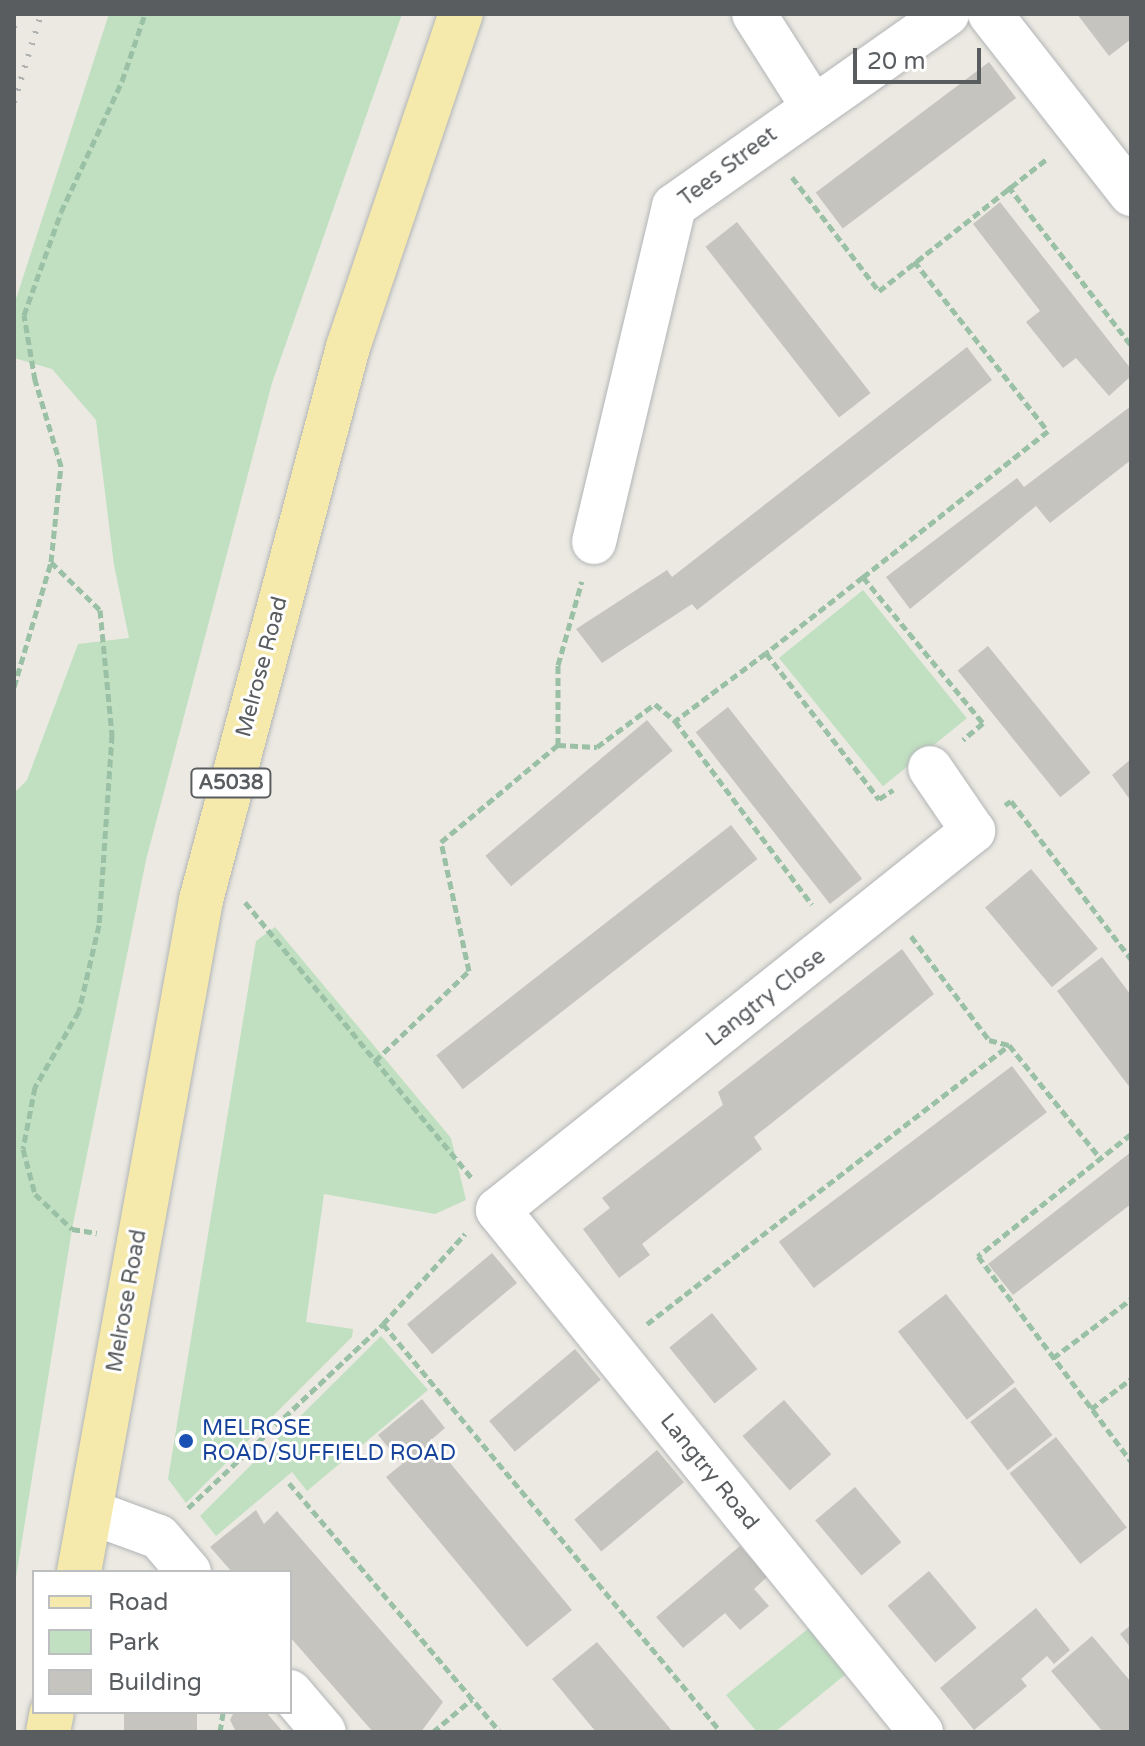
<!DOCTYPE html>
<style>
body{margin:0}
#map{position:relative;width:1145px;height:1746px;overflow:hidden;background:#ebe9e1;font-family:"Varela Round",sans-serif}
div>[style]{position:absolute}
.green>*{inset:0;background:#c0e0c1;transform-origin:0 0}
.building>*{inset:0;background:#c6c4be;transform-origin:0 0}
.path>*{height:5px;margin-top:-2.5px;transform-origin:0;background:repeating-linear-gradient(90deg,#9ac0a6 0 8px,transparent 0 12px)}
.roads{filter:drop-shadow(0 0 2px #b2b4b7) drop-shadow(0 0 2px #b2b4b7)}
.minor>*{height:44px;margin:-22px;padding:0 22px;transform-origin:22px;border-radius:22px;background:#fff}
.primary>*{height:44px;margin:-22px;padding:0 22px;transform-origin:22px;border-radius:22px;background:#f5eaac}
.rail>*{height:6px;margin-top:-3px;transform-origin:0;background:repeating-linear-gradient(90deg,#b0b1b1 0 2px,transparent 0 12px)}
.dots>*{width:22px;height:22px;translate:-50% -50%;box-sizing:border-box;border:4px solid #fff;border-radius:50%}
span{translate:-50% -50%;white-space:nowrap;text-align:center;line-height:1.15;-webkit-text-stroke:6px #fff;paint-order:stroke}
.shield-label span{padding:2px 6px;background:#fff;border:2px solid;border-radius:6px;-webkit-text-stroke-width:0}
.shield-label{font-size:20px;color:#5a5d60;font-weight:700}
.street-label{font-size:22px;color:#5a5d60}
.transit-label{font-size:22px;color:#164399}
.left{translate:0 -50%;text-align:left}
.frame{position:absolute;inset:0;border:16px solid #5a5d60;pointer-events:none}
.legend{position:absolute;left:32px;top:1570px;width:260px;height:144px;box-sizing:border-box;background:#fff;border:2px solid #bdbebf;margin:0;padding:10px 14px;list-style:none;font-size:24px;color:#5a5d60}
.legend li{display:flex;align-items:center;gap:16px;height:40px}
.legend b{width:40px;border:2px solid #bdbebf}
.scale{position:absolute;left:853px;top:48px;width:128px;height:36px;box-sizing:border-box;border:4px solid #5a5d60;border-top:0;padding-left:10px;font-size:24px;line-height:28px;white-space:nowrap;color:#5a5d60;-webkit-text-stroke:6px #fff;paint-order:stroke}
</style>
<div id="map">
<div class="green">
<div style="clip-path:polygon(109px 14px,402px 14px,272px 383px,146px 860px,72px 1229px,14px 1590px,14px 793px,27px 780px,78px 644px,129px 638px,114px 565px,96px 420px,52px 369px,14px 358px,14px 305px)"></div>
<div style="left:863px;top:590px;width:165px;height:108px;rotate:51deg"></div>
<div style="clip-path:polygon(275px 927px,451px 1138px,466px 1200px,435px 1214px,324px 1194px,306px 1322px,353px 1329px,352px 1337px,186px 1503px,168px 1479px,256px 941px)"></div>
<div style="clip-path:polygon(381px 1336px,428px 1390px,307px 1491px,292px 1472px,216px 1536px,200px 1516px)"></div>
<div style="clip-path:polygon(809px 1628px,846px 1674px,775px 1732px,757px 1732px,726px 1695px)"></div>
</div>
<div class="building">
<div style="clip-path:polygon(1077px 14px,1131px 14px,1131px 39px,1109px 56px)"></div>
<div style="left:989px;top:62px;width:45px;height:217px;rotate:53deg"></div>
<div style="clip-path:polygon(1000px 202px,1131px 369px,1131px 376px,1109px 396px,1076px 358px,1063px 368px,1026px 322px,1040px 311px,973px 224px)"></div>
<div style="left:737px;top:222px;width:217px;height:40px;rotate:52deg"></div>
<div style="clip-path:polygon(967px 347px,992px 380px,697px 610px,692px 604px,602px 663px,576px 629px,667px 570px,672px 577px)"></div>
<div style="clip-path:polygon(1131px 406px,1131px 460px,1050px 523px,1036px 506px,910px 609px,886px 577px,1017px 478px,1024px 487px)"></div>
<div style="left:988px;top:646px;width:163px;height:39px;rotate:51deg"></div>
<div style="left:728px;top:707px;width:218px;height:41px;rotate:52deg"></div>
<div style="left:647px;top:720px;width:40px;height:211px;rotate:50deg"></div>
<div style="clip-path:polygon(1131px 759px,1131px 801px,1112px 775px)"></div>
<div style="left:731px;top:825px;width:43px;height:374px;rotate:52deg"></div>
<div style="left:1031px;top:869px;width:104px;height:60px;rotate:50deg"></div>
<div style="clip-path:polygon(902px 949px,934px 994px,754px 1137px,762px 1149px,642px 1244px,650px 1255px,619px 1278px,583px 1229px,610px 1208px,602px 1198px,723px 1105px,718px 1092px)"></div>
<div style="clip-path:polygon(1102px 957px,1131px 995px,1131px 1089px,1057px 991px)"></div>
<div style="left:1012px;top:1066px;width:58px;height:292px;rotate:53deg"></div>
<div style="clip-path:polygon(1131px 1152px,1131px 1204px,1013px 1295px,988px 1264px)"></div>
<div style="left:492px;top:1253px;width:39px;height:111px;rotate:50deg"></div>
<div style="left:946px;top:1294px;width:112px;height:61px;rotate:52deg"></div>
<div style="left:712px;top:1313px;width:72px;height:55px;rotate:51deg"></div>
<div style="left:575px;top:1349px;width:40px;height:112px;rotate:50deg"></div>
<div style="left:1015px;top:1387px;width:61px;height:57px;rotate:52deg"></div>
<div style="clip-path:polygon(422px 1399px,445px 1428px,431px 1440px,572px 1610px,527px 1647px,386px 1477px,402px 1464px,378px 1435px)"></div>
<div style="left:784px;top:1400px;width:72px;height:55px;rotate:49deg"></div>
<div style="left:1056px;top:1437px;width:115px;height:59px;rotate:52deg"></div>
<div style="left:657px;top:1450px;width:42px;height:108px;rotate:50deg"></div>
<div style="left:855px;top:1487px;width:72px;height:52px;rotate:50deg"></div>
<div style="clip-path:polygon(256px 1510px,264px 1524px,277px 1511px,443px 1702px,421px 1732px,373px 1732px,290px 1637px,290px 1572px,232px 1572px,210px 1547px)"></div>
<div style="clip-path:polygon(740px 1546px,767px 1577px,754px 1589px,769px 1606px,740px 1630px,725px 1613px,683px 1648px,656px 1617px)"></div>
<div style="left:929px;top:1571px;width:74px;height:54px;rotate:50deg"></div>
<div style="clip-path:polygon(1036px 1608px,1070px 1650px,1054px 1664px,1047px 1656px,1021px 1679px,1027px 1686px,974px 1730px,940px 1688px)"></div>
<div style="clip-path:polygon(1131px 1625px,1131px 1648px,1120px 1634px)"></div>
<div style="clip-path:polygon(1092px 1636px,1131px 1682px,1131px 1732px,1103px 1732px,1051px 1671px)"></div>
<div style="clip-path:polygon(597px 1642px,625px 1675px,673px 1732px,596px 1732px,552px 1679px)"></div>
<div style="left:124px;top:1712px;width:73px;height:20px"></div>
<div style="clip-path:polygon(234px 1712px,266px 1712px,283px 1732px,236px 1732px,230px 1720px)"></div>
</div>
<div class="path">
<div style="left:792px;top:177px;width:143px;rotate:52.7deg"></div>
<div style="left:879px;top:291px;width:215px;rotate:-38.2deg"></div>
<div style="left:1008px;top:186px;width:201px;rotate:52.3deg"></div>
<div style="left:914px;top:261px;width:216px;rotate:51.8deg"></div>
<div style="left:1048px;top:431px;width:236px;rotate:141.7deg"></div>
<div style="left:863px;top:577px;width:189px;rotate:50.6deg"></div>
<div style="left:983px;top:723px;width:26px;rotate:140deg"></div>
<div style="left:51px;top:562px;width:97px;rotate:-84.1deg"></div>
<div style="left:61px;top:466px;width:90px;rotate:-106.8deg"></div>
<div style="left:35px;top:380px;width:66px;rotate:-99.6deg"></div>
<div style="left:24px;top:315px;width:109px;rotate:-70.2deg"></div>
<div style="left:61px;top:212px;width:145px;rotate:-65deg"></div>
<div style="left:122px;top:81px;width:71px;rotate:-71.1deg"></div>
<div style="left:863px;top:577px;width:123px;rotate:141.9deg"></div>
<div style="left:766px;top:653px;width:185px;rotate:52.3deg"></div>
<div style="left:879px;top:799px;width:17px;rotate:-33deg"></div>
<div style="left:766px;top:653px;width:114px;rotate:143.2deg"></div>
<div style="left:675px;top:721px;width:229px;rotate:53.3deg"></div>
<div style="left:14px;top:687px;width:130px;rotate:-73.5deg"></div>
<div style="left:51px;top:562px;width:69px;rotate:44.4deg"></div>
<div style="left:100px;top:610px;width:126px;rotate:84.5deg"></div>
<div style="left:112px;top:735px;width:190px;rotate:93.9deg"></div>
<div style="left:99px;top:925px;width:88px;rotate:103.1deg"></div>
<div style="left:79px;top:1011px;width:88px;rotate:120.1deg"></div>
<div style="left:35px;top:1087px;width:63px;rotate:101deg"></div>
<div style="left:23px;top:1149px;width:47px;rotate:75.1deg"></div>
<div style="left:35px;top:1194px;width:51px;rotate:43.4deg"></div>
<div style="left:72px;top:1229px;width:25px;rotate:9deg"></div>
<div style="left:558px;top:745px;width:39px;rotate:3deg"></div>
<div style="left:597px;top:747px;width:72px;rotate:-36.6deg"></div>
<div style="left:655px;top:704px;width:26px;rotate:40deg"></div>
<div style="left:1005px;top:805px;width:7px;rotate:-34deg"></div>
<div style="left:1011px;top:801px;width:198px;rotate:52.8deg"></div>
<div style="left:245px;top:902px;width:357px;rotate:50.6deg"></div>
<div style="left:911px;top:936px;width:130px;rotate:53.1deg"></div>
<div style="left:989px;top:1040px;width:21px;rotate:14deg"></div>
<div style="left:1009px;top:1045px;width:146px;rotate:51.1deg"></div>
<div style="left:375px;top:1061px;width:130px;rotate:-43.8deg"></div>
<div style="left:469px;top:971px;width:132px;rotate:-102.2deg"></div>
<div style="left:441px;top:842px;width:152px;rotate:-39.7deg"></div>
<div style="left:558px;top:745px;width:80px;rotate:-90deg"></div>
<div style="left:558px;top:665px;width:87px;rotate:-74.1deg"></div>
<div style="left:1131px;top:1134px;width:196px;rotate:141.4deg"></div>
<div style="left:978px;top:1256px;width:256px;rotate:53.3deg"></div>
<div style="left:383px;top:1324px;width:530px;rotate:50.36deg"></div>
<div style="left:647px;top:1324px;width:457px;rotate:-37.6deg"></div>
<div style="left:1053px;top:1358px;width:98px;rotate:-37.1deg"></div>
<div style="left:1091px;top:1409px;width:50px;rotate:-36.9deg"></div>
<div style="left:289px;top:1483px;width:326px;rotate:49.7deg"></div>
<div style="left:188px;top:1508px;width:268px;rotate:-43.3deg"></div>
<div style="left:383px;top:1324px;width:122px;rotate:-47.7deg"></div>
<div style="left:220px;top:1732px;width:20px;rotate:-81deg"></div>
<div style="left:433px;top:1732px;width:51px;rotate:-40.2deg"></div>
</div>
<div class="roads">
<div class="minor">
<div style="left:754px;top:14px;width:108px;rotate:57.5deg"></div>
<div style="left:990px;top:14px;width:229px;rotate:51.9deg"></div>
<div style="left:594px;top:542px;width:345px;rotate:-76.6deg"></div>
<div style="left:674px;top:206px;width:334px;rotate:-35.1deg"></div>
<div style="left:91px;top:1512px;width:72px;rotate:20.2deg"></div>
<div style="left:159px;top:1537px;width:46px;rotate:49.4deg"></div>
<div style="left:290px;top:1692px;width:52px;rotate:49.6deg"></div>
<div style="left:921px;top:1732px;width:672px;rotate:-129.02deg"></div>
<div style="left:498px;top:1210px;width:608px;rotate:-38.59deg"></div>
<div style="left:973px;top:831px;width:76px;rotate:-124.3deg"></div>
</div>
<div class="primary">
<div style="left:79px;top:1572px;width:683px;rotate:-79.71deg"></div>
<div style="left:201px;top:900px;width:572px;rotate:-75.11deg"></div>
<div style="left:348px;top:347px;width:352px;rotate:-71.3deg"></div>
<div style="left:48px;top:1732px;width:20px;rotate:-79deg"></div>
</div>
</div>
<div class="rail">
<div style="left:14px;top:27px;width:14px;rotate:-73deg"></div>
<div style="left:14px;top:102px;width:92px;rotate:-72.9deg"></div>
</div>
<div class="dots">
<div style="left:186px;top:1441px;background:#1a4fb4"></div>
</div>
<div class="shield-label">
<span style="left:231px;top:783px">A5038</span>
</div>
<div class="street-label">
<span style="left:728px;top:167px;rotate:-37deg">Tees Street</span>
<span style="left:262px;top:667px;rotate:-75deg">Melrose Road</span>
<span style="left:766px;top:998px;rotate:-38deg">Langtry Close</span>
<span style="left:127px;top:1301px;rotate:-80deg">Melrose Road</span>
<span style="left:709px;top:1472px;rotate:51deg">Langtry Road</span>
</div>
<div class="transit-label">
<span class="left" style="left:202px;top:1441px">MELROSE<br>ROAD/SUFFIELD ROAD</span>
</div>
<div class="frame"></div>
<ul class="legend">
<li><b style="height:10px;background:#f5eaac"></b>Road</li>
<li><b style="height:22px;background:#c0e0c1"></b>Park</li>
<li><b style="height:22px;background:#c6c4be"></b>Building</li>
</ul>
<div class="scale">20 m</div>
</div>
